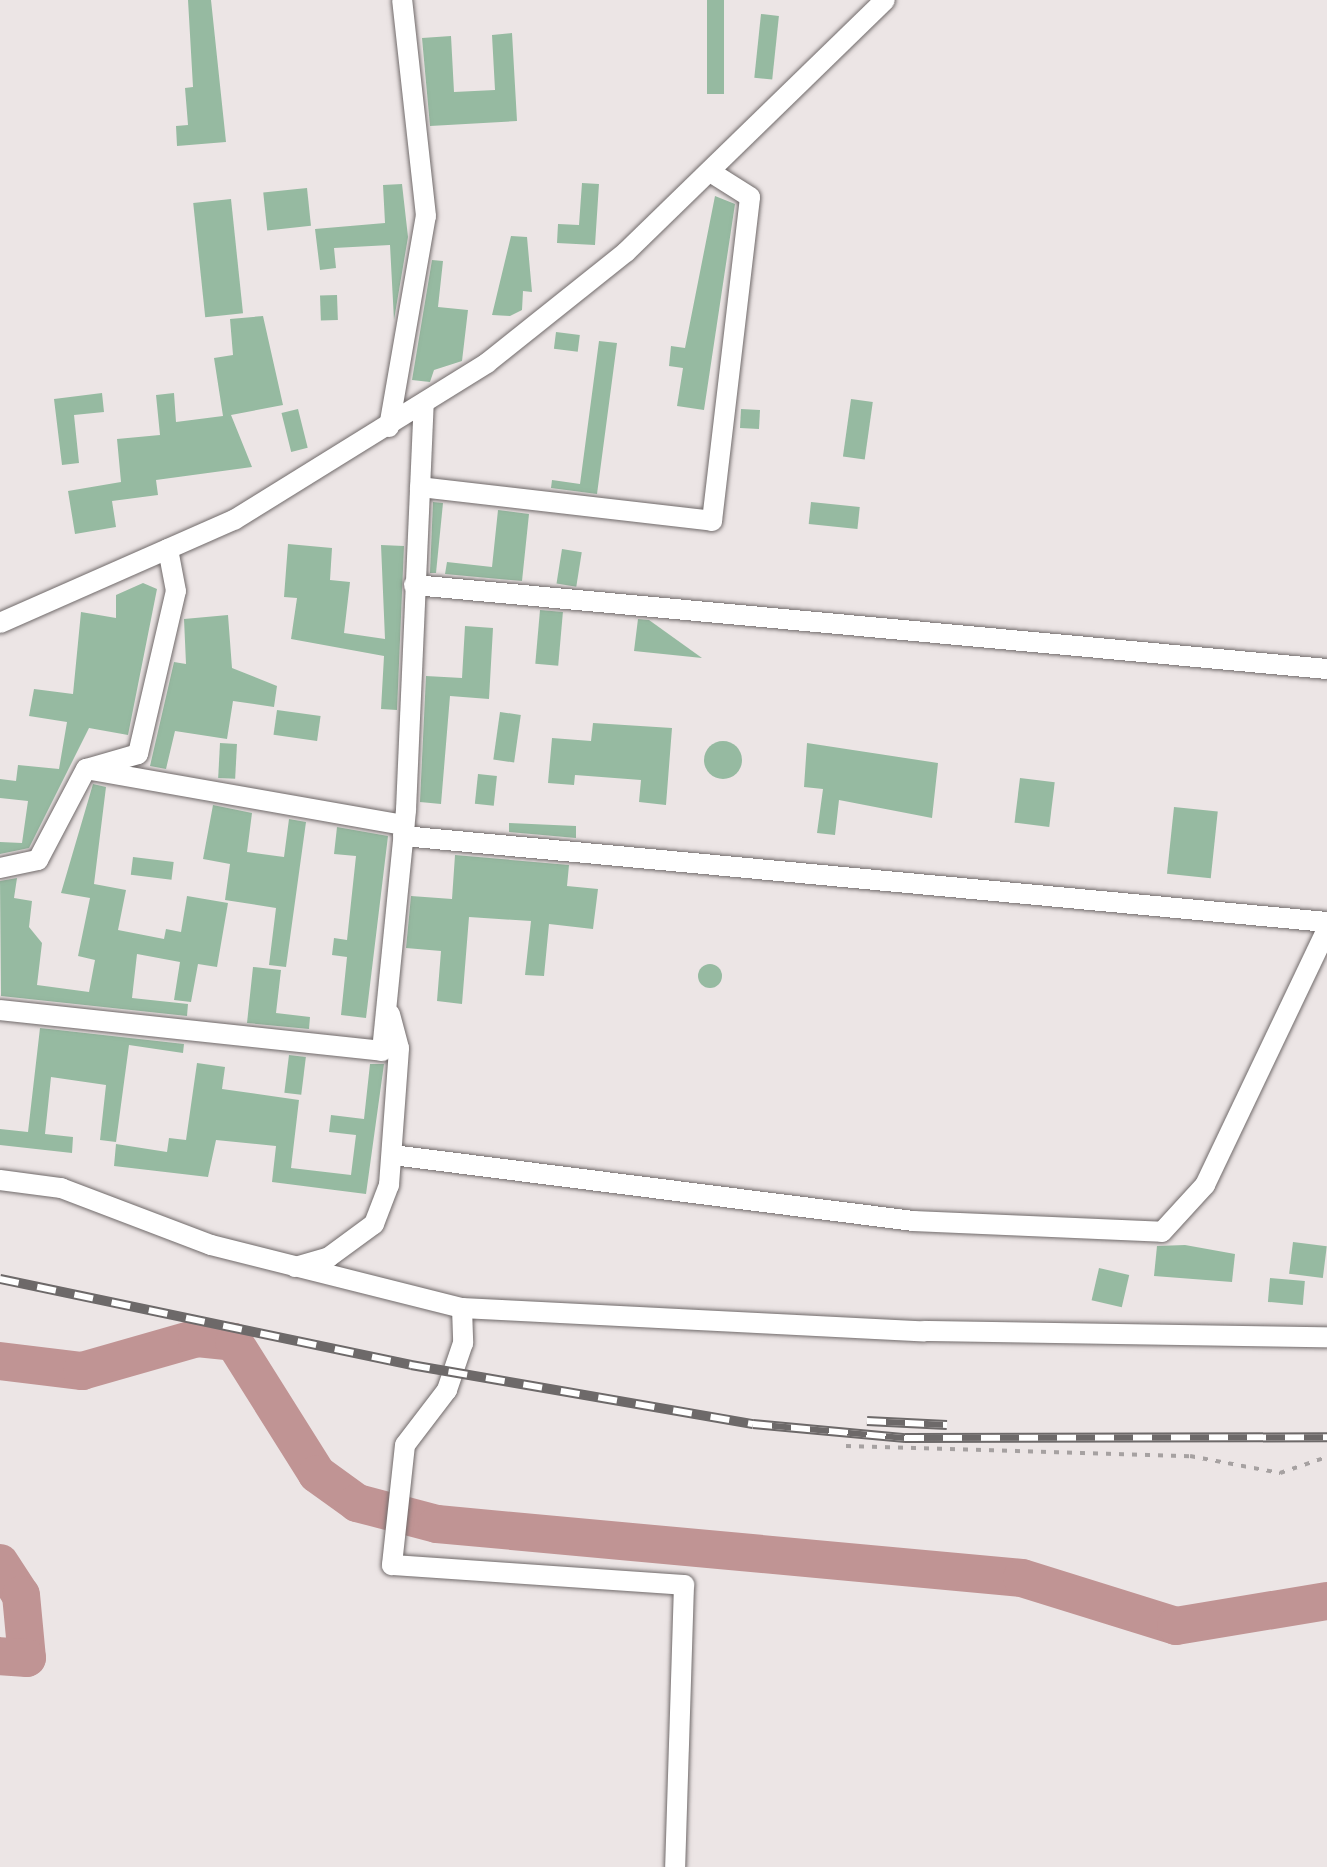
<!DOCTYPE html>
<style>
body{margin:0}
#map{position:relative;width:1327px;height:1867px;overflow:hidden;background:#ece5e5;font-family:Arial,sans-serif}
div>[style]{position:absolute}
.river>*{height:38px;margin:-19px;padding:0 19px;transform-origin:19px;border-radius:19px;background:#c09494}
.building>*{inset:0;background:#96baa1;transform-origin:0 0}
.round{border-radius:50%}
.path>*{height:4px;margin-top:-2px;transform-origin:0;background:repeating-linear-gradient(90deg,#a6a1a1 0 5px,transparent 0 13px)}
.roads{filter:drop-shadow(0 0 2px #706a6a) drop-shadow(0 0 2px #706a6a)}
.minor>*{height:20px;margin:-10px;padding:0 10px;transform-origin:10px;border-radius:10px;background:#fff}
.rail>*{height:10px;margin-top:-5px;transform-origin:0;background:repeating-linear-gradient(90deg,#fff 0 19px,#6d6969 0 38px);box-sizing:border-box;border-block:2px solid #6d6969}
span{translate:-50% -50%;white-space:nowrap;text-align:center;line-height:1.15;-webkit-text-stroke:8px #fff;paint-order:stroke}
</style>
<div id="map">
<div class="river">
<div style="left:0;top:1361px;width:83px;rotate:7deg"></div>
<div style="left:82px;top:1371px;width:120px;rotate:-16deg"></div>
<div style="left:197px;top:1338px;width:37px;rotate:6deg"></div>
<div style="left:234px;top:1342px;width:156px;rotate:57.8deg"></div>
<div style="left:317px;top:1474px;width:49px;rotate:35.9deg"></div>
<div style="left:357px;top:1503px;width:83px;rotate:14.7deg"></div>
<div style="left:437px;top:1524px;width:587px;rotate:5.27deg"></div>
<div style="left:1022px;top:1578px;width:161px;rotate:17.3deg"></div>
<div style="left:1176px;top:1626px;width:153px;rotate:-9.4deg"></div>
<div style="left:0;top:1563px;width:38px;rotate:57deg"></div>
<div style="left:21px;top:1595px;width:63px;rotate:84.6deg"></div>
<div style="left:27px;top:1658px;width:27px;rotate:-176deg"></div>
</div>
<div class="building">
<div style="clip-path:polygon(188px 0,211px 0,226px 142px,177px 146px,176px 126px,188px 125px,185px 88px,193px 87px)"></div>
<div style="left:707px;top:0;width:17px;height:94px"></div>
<div style="left:761px;top:14px;width:18px;height:64px;rotate:6deg"></div>
<div style="clip-path:polygon(512px 33px,517px 121px,430px 126px,422px 38px,451px 36px,454px 92px,495px 90px,492px 35px)"></div>
<div style="clip-path:polygon(582px 183px,599px 184px,595px 245px,557px 243px,558px 224px,579px 225px)"></div>
<div style="clip-path:polygon(402px 184px,408px 237px,394px 320px,390px 245px,334px 248px,336px 268px,320px 270px,315px 229px,385px 223px,383px 185px)"></div>
<div style="left:307px;top:188px;width:38px;height:44px;rotate:84deg"></div>
<div style="clip-path:polygon(715px 196px,735px 204px,704px 410px,677px 406px,683px 368px,669px 366px,671px 346px,685px 348px)"></div>
<div style="left:231px;top:199px;width:115px;height:38px;rotate:84deg"></div>
<div style="clip-path:polygon(511px 236px,527px 237px,532px 292px,523px 291px,522px 310px,510px 316px,492px 315px)"></div>
<div style="clip-path:polygon(432px 260px,443px 261px,438px 307px,468px 310px,462px 361px,434px 370px,430px 382px,412px 380px)"></div>
<div style="left:337px;top:295px;width:25px;height:17px;rotate:88deg"></div>
<div style="clip-path:polygon(263px 316px,283px 405px,231px 415px,252px 467px,156px 480px,158px 495px,112px 501px,116px 527px,75px 534px,68px 491px,121px 482px,117px 439px,160px 435px,156px 395px,174px 393px,176px 422px,223px 416px,214px 358px,233px 355px,230px 319px)"></div>
<div style="left:556px;top:332px;width:24px;height:17px;rotate:7deg"></div>
<div style="clip-path:polygon(599px 341px,617px 343px,597px 494px,551px 488px,552px 480px,580px 484px)"></div>
<div style="clip-path:polygon(102px 393px,104px 412px,74px 415px,79px 463px,62px 465px,54px 399px)"></div>
<div style="left:851px;top:399px;width:22px;height:58px;rotate:8deg"></div>
<div style="left:298px;top:409px;width:40px;height:17px;rotate:76deg"></div>
<div style="left:741px;top:409px;width:19px;height:19px;rotate:3deg"></div>
<div style="clip-path:polygon(433px 502px,443px 503px,436px 573px,430px 573px)"></div>
<div style="left:811px;top:502px;width:49px;height:22px;rotate:6deg"></div>
<div style="clip-path:polygon(498px 510px,529px 514px,522px 581px,445px 574px,447px 562px,492px 567px)"></div>
<div style="clip-path:polygon(288px 544px,332px 548px,330px 580px,350px 582px,344px 633px,385px 639px,381px 545px,404px 546px,397px 710px,381px 709px,384px 656px,291px 639px,297px 598px,284px 597px)"></div>
<div style="left:562px;top:549px;width:20px;height:35px;rotate:9deg"></div>
<div style="clip-path:polygon(143px 583px,157px 589px,128px 735px,89px 728px,29px 848px,0 854px,0 842px,22px 843px,28px 801px,0 798px,0 779px,16px 781px,18px 765px,59px 769px,67px 722px,29px 716px,34px 689px,73px 694px,81px 612px,116px 618px,116px 595px)"></div>
<div style="left:540px;top:610px;width:23px;height:54px;rotate:5deg"></div>
<div style="clip-path:polygon(228px 615px,232px 668px,277px 686px,274px 707px,233px 701px,227px 739px,175px 731px,166px 769px,150px 766px,174px 662px,186px 664px,184px 619px)"></div>
<div style="clip-path:polygon(638px 619px,649px 620px,702px 658px,634px 651px)"></div>
<div style="clip-path:polygon(465px 626px,493px 628px,489px 699px,450px 696px,441px 804px,420px 802px,426px 676px,462px 678px)"></div>
<div style="left:277px;top:710px;width:44px;height:25px;rotate:8deg"></div>
<div style="left:500px;top:712px;width:21px;height:48px;rotate:8deg"></div>
<div style="clip-path:polygon(593px 723px,672px 728px,666px 805px,639px 802px,641px 780px,575px 775px,574px 785px,548px 783px,552px 738px,591px 741px)"></div>
<div class="round" style="left:704px;top:741px;width:38px;height:38px"></div>
<div style="left:220px;top:743px;width:17px;height:35px;rotate:3deg"></div>
<div style="clip-path:polygon(807px 743px,938px 763px,932px 818px,839px 800px,835px 835px,817px 833px,823px 789px,804px 787px)"></div>
<div style="left:478px;top:774px;width:19px;height:30px;rotate:6deg"></div>
<div style="left:1020px;top:778px;width:35px;height:45px;rotate:7deg"></div>
<div style="clip-path:polygon(93px 784px,106px 787px,94px 884px,126px 890px,118px 930px,164px 939px,166px 929px,181px 932px,187px 896px,228px 903px,217px 967px,198px 964px,191px 1002px,174px 1000px,180px 962px,137px 954px,132px 998px,188px 1004px,187px 1016px,1px 996px,0 881px,17px 878px,14px 898px,32px 901px,29px 927px,42px 943px,37px 985px,89px 992px,95px 960px,78px 956px,90px 898px,61px 893px)"></div>
<div style="clip-path:polygon(213px 805px,252px 813px,247px 852px,284px 857px,289px 819px,306px 822px,286px 967px,269px 965px,276px 908px,225px 900px,230px 864px,203px 859px)"></div>
<div style="left:1174px;top:807px;width:44px;height:67px;rotate:6deg"></div>
<div style="clip-path:polygon(509px 823px,576px 826px,576px 838px,509px 832px)"></div>
<div style="clip-path:polygon(337px 827px,388px 836px,366px 1018px,341px 1015px,347px 957px,332px 955px,334px 938px,347px 940px,356px 856px,334px 854px)"></div>
<div style="clip-path:polygon(455px 855px,569px 865px,567px 886px,598px 889px,593px 929px,549px 924px,544px 976px,525px 975px,531px 921px,469px 917px,462px 1004px,437px 1001px,441px 951px,406px 948px,411px 896px,452px 899px)"></div>
<div style="left:133px;top:857px;width:41px;height:18px;rotate:7deg"></div>
<div class="round" style="left:698px;top:964px;width:24px;height:24px"></div>
<div style="clip-path:polygon(253px 967px,281px 970px,276px 1013px,310px 1017px,309px 1029px,247px 1023px)"></div>
<div style="clip-path:polygon(40px 1028px,184px 1044px,183px 1053px,129px 1045px,116px 1142px,100px 1140px,106px 1085px,51px 1077px,45px 1134px,73px 1137px,72px 1153px,0 1145px,0 1129px,28px 1132px)"></div>
<div style="left:289px;top:1055px;width:17px;height:38px;rotate:7deg"></div>
<div style="clip-path:polygon(197px 1063px,225px 1067px,222px 1089px,299px 1100px,291px 1168px,351px 1175px,356px 1135px,329px 1132px,331px 1115px,364px 1119px,370px 1064px,384px 1064px,366px 1194px,272px 1182px,276px 1146px,216px 1140px,208px 1177px,114px 1166px,116px 1144px,167px 1152px,169px 1138px,186px 1140px)"></div>
<div style="left:1293px;top:1242px;width:34px;height:32px;rotate:7deg"></div>
<div style="clip-path:polygon(1185px 1245px,1235px 1254px,1232px 1282px,1154px 1276px,1157px 1246px)"></div>
<div style="left:1099px;top:1268px;width:31px;height:33px;rotate:13deg"></div>
<div style="left:1270px;top:1278px;width:35px;height:24px;rotate:5deg"></div>
</div>
<div class="path">
<div style="left:846px;top:1446px;width:344px;rotate:1.7deg"></div>
<div style="left:1190px;top:1456px;width:92px;rotate:10.7deg"></div>
<div style="left:1280px;top:1473px;width:50px;rotate:-18.8deg"></div>
</div>
<div class="roads">
<div class="minor">
<div style="left:389px;top:427px;width:214px;rotate:-80.1deg"></div>
<div style="left:426px;top:216px;width:217px;rotate:-96.3deg"></div>
<div style="left:420px;top:487px;width:294px;rotate:6.6deg"></div>
<div style="left:712px;top:521px;width:326px;rotate:-83.3deg"></div>
<div style="left:750px;top:197px;width:45px;rotate:-147.7deg"></div>
<div style="left:414px;top:585px;width:917px;rotate:5.26deg"></div>
<div style="left:0;top:623px;width:256px;rotate:-23.8deg"></div>
<div style="left:234px;top:520px;width:298px;rotate:-31.8deg"></div>
<div style="left:487px;top:363px;width:178px;rotate:-38.6deg"></div>
<div style="left:626px;top:252px;width:361px;rotate:-44.2deg"></div>
<div style="left:91px;top:770px;width:318px;rotate:10deg"></div>
<div style="left:403px;top:836px;width:928px;rotate:5.32deg"></div>
<div style="left:0;top:868px;width:39px;rotate:-12deg"></div>
<div style="left:38px;top:860px;width:103px;rotate:-62.2deg"></div>
<div style="left:86px;top:769px;width:54px;rotate:-16.1deg"></div>
<div style="left:138px;top:754px;width:167px;rotate:-76.9deg"></div>
<div style="left:176px;top:591px;width:43px;rotate:-100.8deg"></div>
<div style="left:0;top:1010px;width:384px;rotate:6.1deg"></div>
<div style="left:382px;top:1051px;width:242px;rotate:-84.3deg"></div>
<div style="left:406px;top:810px;width:406px;rotate:-87.5deg"></div>
<div style="left:393px;top:1155px;width:524px;rotate:7.23deg"></div>
<div style="left:913px;top:1221px;width:249px;rotate:2.5deg"></div>
<div style="left:1162px;top:1232px;width:64px;rotate:-47.5deg"></div>
<div style="left:1205px;top:1185px;width:284px;rotate:-64.5deg"></div>
<div style="left:0;top:1180px;width:62px;rotate:7.5deg"></div>
<div style="left:61px;top:1188px;width:160px;rotate:20.8deg"></div>
<div style="left:211px;top:1245px;width:259px;rotate:14.1deg"></div>
<div style="left:462px;top:1308px;width:463px;rotate:2.9deg"></div>
<div style="left:924px;top:1331px;width:403px;rotate:0.9deg"></div>
<div style="left:295px;top:1267px;width:35px;rotate:-16deg"></div>
<div style="left:329px;top:1257px;width:56px;rotate:-36.3deg"></div>
<div style="left:374px;top:1224px;width:42px;rotate:-69deg"></div>
<div style="left:389px;top:1185px;width:137px;rotate:-85.8deg"></div>
<div style="left:399px;top:1048px;width:35px;rotate:-105deg"></div>
<div style="left:462px;top:1308px;width:35px;rotate:88deg"></div>
<div style="left:463px;top:1343px;width:50px;rotate:108.8deg"></div>
<div style="left:447px;top:1390px;width:69px;rotate:127.4deg"></div>
<div style="left:405px;top:1445px;width:121px;rotate:96.2deg"></div>
<div style="left:392px;top:1565px;width:293px;rotate:3.9deg"></div>
<div style="left:684px;top:1585px;width:282px;rotate:91.8deg"></div>
</div>
</div>
<div class="rail">
<div style="left:0;top:1279px;width:420px;rotate:11.8deg"></div>
<div style="left:411px;top:1365px;width:347px;rotate:9.8deg"></div>
<div style="left:753px;top:1424px;width:153px;rotate:5.3deg"></div>
<div style="left:905px;top:1438px;width:422px;rotate:-0.1deg"></div>
<div style="left:867px;top:1421px;width:80px;rotate:2.9deg"></div>
</div>
</div>
